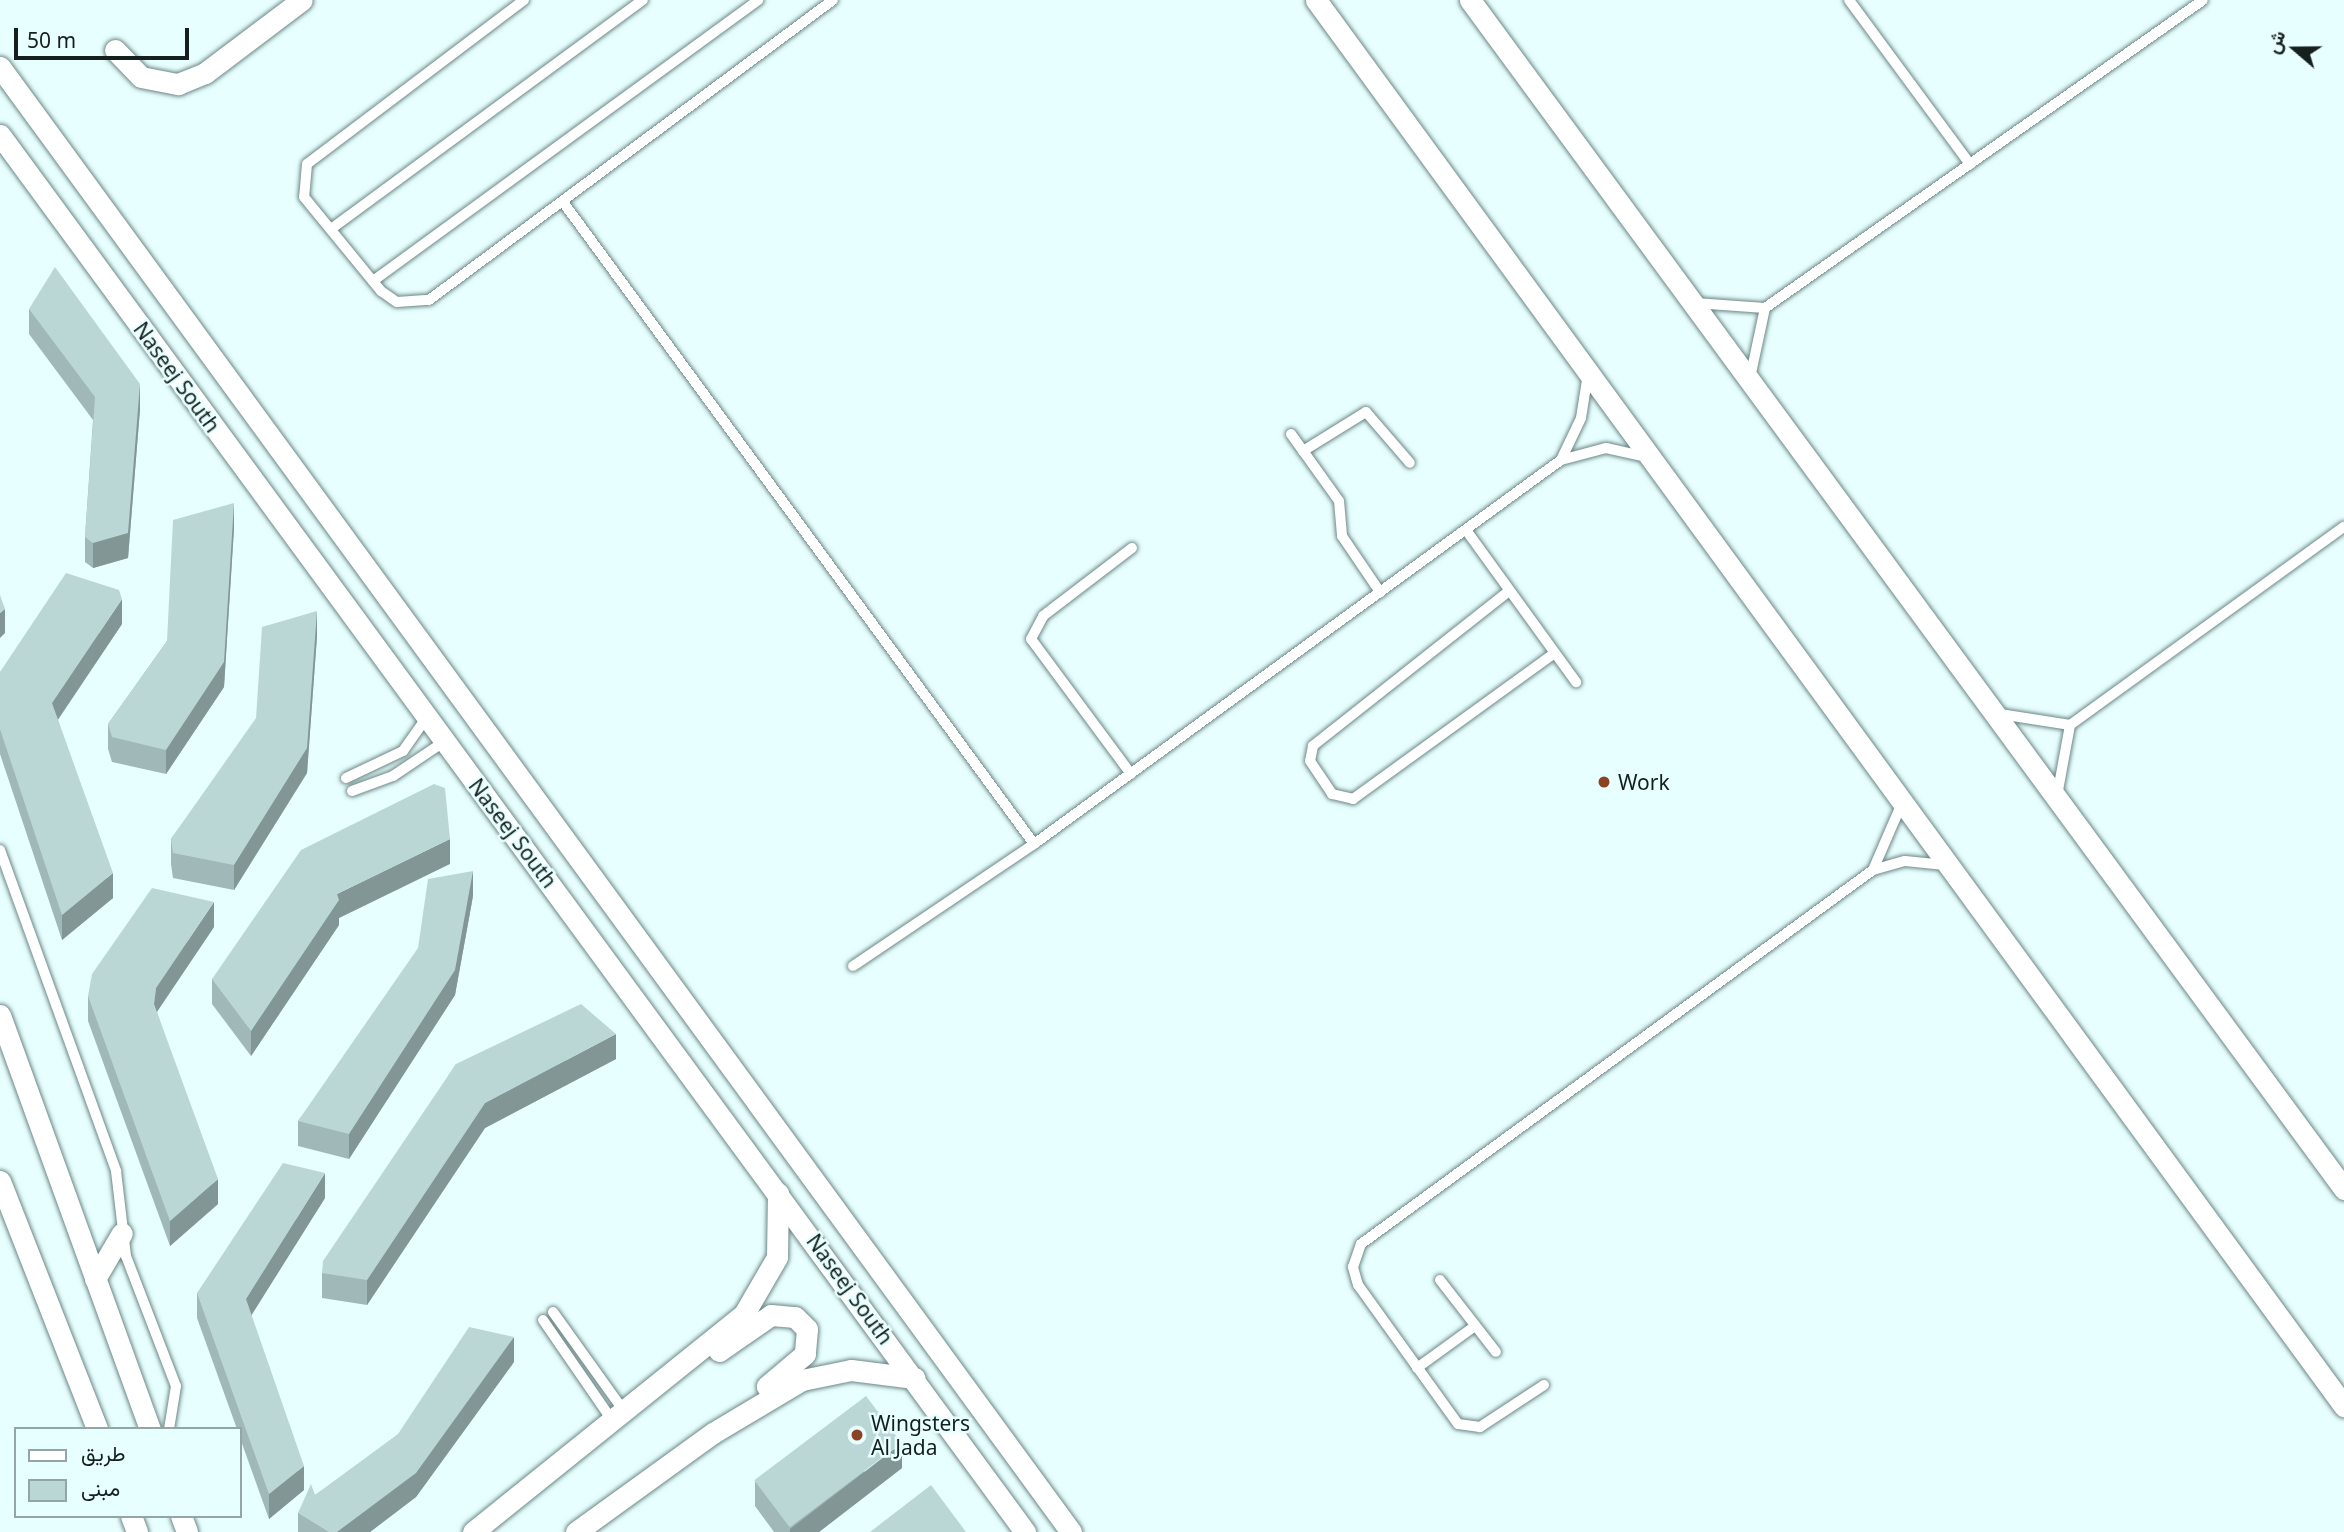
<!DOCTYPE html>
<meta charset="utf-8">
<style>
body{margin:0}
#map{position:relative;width:2344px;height:1532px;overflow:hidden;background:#e7fffe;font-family:"Noto Sans",Vazirmatn,sans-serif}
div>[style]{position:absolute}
.roads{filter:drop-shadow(0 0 2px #6c8786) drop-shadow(0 0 2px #6c8786)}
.service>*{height:10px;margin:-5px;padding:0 5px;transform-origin:5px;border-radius:5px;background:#fff}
.minor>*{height:21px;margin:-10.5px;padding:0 10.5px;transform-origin:10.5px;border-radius:10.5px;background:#fff}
.wall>*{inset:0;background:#a0b9b8}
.shaded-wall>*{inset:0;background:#829696}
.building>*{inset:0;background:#bad7d6;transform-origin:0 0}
.dots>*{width:19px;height:19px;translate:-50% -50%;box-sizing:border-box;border:4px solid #e7fffe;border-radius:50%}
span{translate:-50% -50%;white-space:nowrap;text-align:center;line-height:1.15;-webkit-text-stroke:5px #e7fffe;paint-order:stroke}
.street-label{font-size:21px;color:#141f1e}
.poi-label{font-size:21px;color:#141f1e}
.left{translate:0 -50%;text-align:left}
.legend{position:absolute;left:14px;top:1427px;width:228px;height:91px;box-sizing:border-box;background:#e7fffe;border:2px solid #93a5a4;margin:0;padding:9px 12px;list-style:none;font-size:21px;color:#141f1e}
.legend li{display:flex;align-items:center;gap:14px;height:35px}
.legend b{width:35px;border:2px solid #93a5a4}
.north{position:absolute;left:2260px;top:14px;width:70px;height:70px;-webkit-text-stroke:5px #e7fffe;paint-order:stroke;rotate:290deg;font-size:19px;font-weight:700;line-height:28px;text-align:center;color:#141f1e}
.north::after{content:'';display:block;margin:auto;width:24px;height:32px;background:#141f1e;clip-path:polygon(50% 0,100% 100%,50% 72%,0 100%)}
.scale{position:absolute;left:14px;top:28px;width:175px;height:32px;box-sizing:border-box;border:4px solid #141f1e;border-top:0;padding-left:9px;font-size:21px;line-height:24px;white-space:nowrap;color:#141f1e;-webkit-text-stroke:5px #e7fffe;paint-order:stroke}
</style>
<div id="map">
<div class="roads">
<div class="service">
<div style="left:524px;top:0;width:272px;rotate:142.9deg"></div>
<div style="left:307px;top:164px;width:33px;rotate:95deg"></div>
<div style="left:304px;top:197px;width:122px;rotate:50.7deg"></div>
<div style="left:381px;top:291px;width:19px;rotate:35deg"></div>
<div style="left:397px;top:302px;width:32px;rotate:-4deg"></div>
<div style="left:429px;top:300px;width:503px;rotate:-36.6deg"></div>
<div style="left:1849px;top:0;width:204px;rotate:53.6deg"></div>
<div style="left:563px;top:202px;width:796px;rotate:53.73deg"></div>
<div style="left:331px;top:229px;width:387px;rotate:-36.3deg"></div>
<div style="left:373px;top:281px;width:477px;rotate:-36.1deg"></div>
<div style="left:1695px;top:303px;width:70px;rotate:4.1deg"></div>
<div style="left:1750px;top:378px;width:72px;rotate:-77.9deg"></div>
<div style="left:1765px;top:308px;width:535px;rotate:-35.11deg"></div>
<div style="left:1291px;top:434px;width:82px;rotate:54.4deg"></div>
<div style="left:1339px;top:501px;width:35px;rotate:85deg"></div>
<div style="left:1342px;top:536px;width:68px;rotate:55.8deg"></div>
<div style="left:1303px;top:451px;width:74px;rotate:-31.8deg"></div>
<div style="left:1366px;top:412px;width:67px;rotate:49.2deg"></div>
<div style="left:1561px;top:460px;width:47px;rotate:-64.5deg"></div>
<div style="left:1581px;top:418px;width:45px;rotate:-81deg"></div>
<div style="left:1466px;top:530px;width:188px;rotate:54.1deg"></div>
<div style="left:1509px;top:591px;width:250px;rotate:141.7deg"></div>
<div style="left:1313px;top:746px;width:15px;rotate:101deg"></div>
<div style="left:1310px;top:761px;width:40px;rotate:56deg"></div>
<div style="left:1332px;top:794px;width:22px;rotate:13deg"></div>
<div style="left:1353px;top:799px;width:249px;rotate:-35.9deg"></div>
<div style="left:2000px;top:714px;width:71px;rotate:8.9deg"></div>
<div style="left:2070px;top:725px;width:338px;rotate:-35.9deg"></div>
<div style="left:1131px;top:774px;width:168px;rotate:-126.5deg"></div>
<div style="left:1031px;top:639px;width:26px;rotate:-62deg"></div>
<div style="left:1043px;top:616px;width:112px;rotate:-37.4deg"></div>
<div style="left:346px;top:778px;width:63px;rotate:-25.3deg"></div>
<div style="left:403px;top:751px;width:42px;rotate:-54.8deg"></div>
<div style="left:352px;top:791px;width:44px;rotate:-20.1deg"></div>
<div style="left:393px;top:776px;width:63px;rotate:-33.9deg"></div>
<div style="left:2057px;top:796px;width:72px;rotate:-79.6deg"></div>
<div style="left:0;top:850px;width:341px;rotate:70.1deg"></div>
<div style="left:116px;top:1171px;width:86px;rotate:83.3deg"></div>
<div style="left:126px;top:1256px;width:139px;rotate:69deg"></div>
<div style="left:176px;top:1386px;width:44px;rotate:99.2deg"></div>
<div style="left:1873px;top:870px;width:73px;rotate:-66.6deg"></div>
<div style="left:853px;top:966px;width:218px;rotate:-34deg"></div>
<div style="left:1034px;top:844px;width:652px;rotate:-36.08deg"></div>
<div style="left:1561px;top:460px;width:47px;rotate:-14.9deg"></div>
<div style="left:1606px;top:448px;width:42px;rotate:12.4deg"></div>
<div style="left:1440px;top:1280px;width:91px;rotate:52.1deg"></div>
<div style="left:553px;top:1312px;width:122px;rotate:54.4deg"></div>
<div style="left:543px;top:1320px;width:121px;rotate:55.4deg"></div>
<div style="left:1417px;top:1368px;width:72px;rotate:-35.9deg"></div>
<div style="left:1544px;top:1385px;width:77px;rotate:146.7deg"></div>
<div style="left:1480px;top:1427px;width:22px;rotate:-172deg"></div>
<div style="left:1458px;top:1424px;width:171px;rotate:-125.7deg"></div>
<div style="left:1358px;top:1285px;width:19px;rotate:-106deg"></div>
<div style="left:1353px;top:1267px;width:24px;rotate:-71deg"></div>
<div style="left:1361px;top:1244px;width:634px;rotate:-36.15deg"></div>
<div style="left:1873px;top:870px;width:33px;rotate:-16deg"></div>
<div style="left:1905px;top:861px;width:40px;rotate:5.7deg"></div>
</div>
<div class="minor">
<div style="left:1316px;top:0;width:1742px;rotate:53.83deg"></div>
<div style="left:1470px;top:0;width:1476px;rotate:53.68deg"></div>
<div style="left:115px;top:50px;width:37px;rotate:46deg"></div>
<div style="left:141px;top:77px;width:38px;rotate:11deg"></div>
<div style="left:178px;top:84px;width:29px;rotate:-22deg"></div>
<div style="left:205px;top:73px;width:121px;rotate:-37deg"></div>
<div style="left:0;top:67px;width:1815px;rotate:53.83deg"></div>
<div style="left:0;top:135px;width:1733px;rotate:53.73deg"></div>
<div style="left:0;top:1015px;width:440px;rotate:70.1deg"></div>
<div style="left:0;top:1181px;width:266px;rotate:68.6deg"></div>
<div style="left:95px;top:1279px;width:53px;rotate:-59.6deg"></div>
<div style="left:719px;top:1351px;width:63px;rotate:-34.7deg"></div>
<div style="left:771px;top:1315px;width:24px;rotate:5deg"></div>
<div style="left:795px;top:1317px;width:17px;rotate:45deg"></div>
<div style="left:807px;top:1329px;width:25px;rotate:95deg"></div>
<div style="left:805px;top:1354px;width:50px;rotate:139.9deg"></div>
<div style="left:131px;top:1516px;width:17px;rotate:69deg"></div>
<div style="left:181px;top:1516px;width:17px;rotate:69deg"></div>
<div style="left:473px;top:1532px;width:348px;rotate:-38.8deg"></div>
<div style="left:744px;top:1314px;width:66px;rotate:-59.9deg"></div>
<div style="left:777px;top:1257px;width:64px;rotate:-89.1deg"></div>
<div style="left:576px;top:1532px;width:169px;rotate:-35.9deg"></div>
<div style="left:713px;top:1433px;width:104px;rotate:-30.8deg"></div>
<div style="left:802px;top:1380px;width:50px;rotate:-11.5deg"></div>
<div style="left:851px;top:1370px;width:64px;rotate:7.2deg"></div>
</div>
</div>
<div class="wall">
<div style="clip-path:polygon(29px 309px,140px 409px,128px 558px,93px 568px,85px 562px,85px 537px,93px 420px,29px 334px)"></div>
<div style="clip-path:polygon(234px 528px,224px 687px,166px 774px,112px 762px,108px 749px,108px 724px,167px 641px)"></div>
<div style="clip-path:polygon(122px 624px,58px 720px,113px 898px,62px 940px,0 754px,0 672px)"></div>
<div style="clip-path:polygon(317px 636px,307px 773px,234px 890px,173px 878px,171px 864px,171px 839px)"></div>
<div style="clip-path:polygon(450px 864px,339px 918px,339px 925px,251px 1056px,212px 1004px,212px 979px)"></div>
<div style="clip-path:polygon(473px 896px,455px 995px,349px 1159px,298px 1146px,298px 1121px)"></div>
<div style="clip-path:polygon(214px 927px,157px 1012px,218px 1204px,170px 1246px,88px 1021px,88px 996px)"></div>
<div style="clip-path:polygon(616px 1059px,485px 1128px,367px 1305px,322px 1298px,322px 1273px,456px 1064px)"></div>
<div style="clip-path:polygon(325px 1198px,251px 1315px,304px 1490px,269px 1519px,240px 1438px,240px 1429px,237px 1429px,197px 1318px,197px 1293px)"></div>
<div style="clip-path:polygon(514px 1362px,416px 1497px,370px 1532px,298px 1532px,298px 1513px,315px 1495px)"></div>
<div style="clip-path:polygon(902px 1468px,819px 1532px,774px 1532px,755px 1506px,755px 1482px)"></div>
</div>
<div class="shaded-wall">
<div style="clip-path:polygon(140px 384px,140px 409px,128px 558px,93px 568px,93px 543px)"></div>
<div style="clip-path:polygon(234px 503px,234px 528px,224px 687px,166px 774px,166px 750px)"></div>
<div style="clip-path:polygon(122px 599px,122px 624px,52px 728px,52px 703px)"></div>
<div style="clip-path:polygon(5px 609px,5px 633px,0 638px,0 613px)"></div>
<div style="clip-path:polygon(317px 611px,317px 636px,307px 773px,234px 890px,234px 865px)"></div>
<div style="clip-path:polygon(450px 839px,450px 864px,339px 918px,339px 925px,251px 1056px,251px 1031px,337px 894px)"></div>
<div style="clip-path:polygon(473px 871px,473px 896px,455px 995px,349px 1159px,349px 1134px)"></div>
<div style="clip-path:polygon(113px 873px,113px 898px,62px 940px,62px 915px)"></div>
<div style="clip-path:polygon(214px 902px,214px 927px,156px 1013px,154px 1004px,156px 988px)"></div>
<div style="clip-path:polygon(616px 1034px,616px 1059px,485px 1128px,367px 1305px,367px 1280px,485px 1103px)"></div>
<div style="clip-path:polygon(325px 1173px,325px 1198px,246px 1324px,246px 1299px)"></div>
<div style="clip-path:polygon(218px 1179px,218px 1204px,170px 1246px,170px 1221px)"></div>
<div style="clip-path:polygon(514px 1337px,514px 1362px,416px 1497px,370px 1532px,337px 1532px)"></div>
<div style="clip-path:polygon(902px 1443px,902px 1468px,819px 1532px,790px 1532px,790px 1529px)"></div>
<div style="clip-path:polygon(304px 1466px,304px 1490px,269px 1519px,269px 1494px)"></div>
</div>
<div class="building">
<div style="clip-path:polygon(55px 267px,140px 384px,128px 533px,93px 543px,85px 537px,95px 397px,29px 309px)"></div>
<div style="clip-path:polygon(234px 503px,224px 662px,166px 750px,112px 737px,108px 724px,167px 641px,173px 520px)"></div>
<div style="clip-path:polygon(66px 573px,119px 590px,122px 599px,52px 703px,113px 873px,62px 915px,0 729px,0 672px)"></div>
<div style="clip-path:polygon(0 595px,5px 609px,0 613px)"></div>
<div style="clip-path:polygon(317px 611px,307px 748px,234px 865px,173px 853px,171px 839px,256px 718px,262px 627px)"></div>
<div style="clip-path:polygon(434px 784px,445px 788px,450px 839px,337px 894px,339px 900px,251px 1031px,212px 979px,301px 850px)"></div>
<div style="clip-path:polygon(473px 871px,455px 970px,349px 1134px,298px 1121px,418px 948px,428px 879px)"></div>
<div style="clip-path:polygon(152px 888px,214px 902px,156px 988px,154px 1004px,218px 1179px,170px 1221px,88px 996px,92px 974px)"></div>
<div style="clip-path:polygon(581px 1004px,616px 1034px,485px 1103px,367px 1280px,322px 1273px,323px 1261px,456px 1064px)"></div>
<div style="clip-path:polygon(283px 1163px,325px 1173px,246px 1299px,304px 1466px,269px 1494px,197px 1293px)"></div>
<div style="clip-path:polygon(469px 1327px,514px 1337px,416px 1473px,337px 1532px,329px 1532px,298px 1513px,311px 1484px,315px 1495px,398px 1434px)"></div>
<div style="left:866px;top:1396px;width:59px;height:140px;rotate:53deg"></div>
<div style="clip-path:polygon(931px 1485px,966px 1532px,870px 1532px)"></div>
</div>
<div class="dots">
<div style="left:1604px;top:782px;background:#8b4323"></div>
<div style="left:857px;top:1435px;background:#8b4323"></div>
</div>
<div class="street-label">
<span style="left:177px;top:377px;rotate:54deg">Naseej South</span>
<span style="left:513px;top:833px;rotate:53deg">Naseej South</span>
<span style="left:850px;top:1289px;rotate:54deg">Naseej South</span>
</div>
<div class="poi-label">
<span class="left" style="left:1618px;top:782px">Work</span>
<span class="left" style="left:871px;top:1435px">Wingsters<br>Al Jada</span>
</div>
<ul class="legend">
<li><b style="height:9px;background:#fff"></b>طريق</li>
<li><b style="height:19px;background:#bad7d6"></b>مبنى</li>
</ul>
<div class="north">ش</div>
<div class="scale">50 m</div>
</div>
